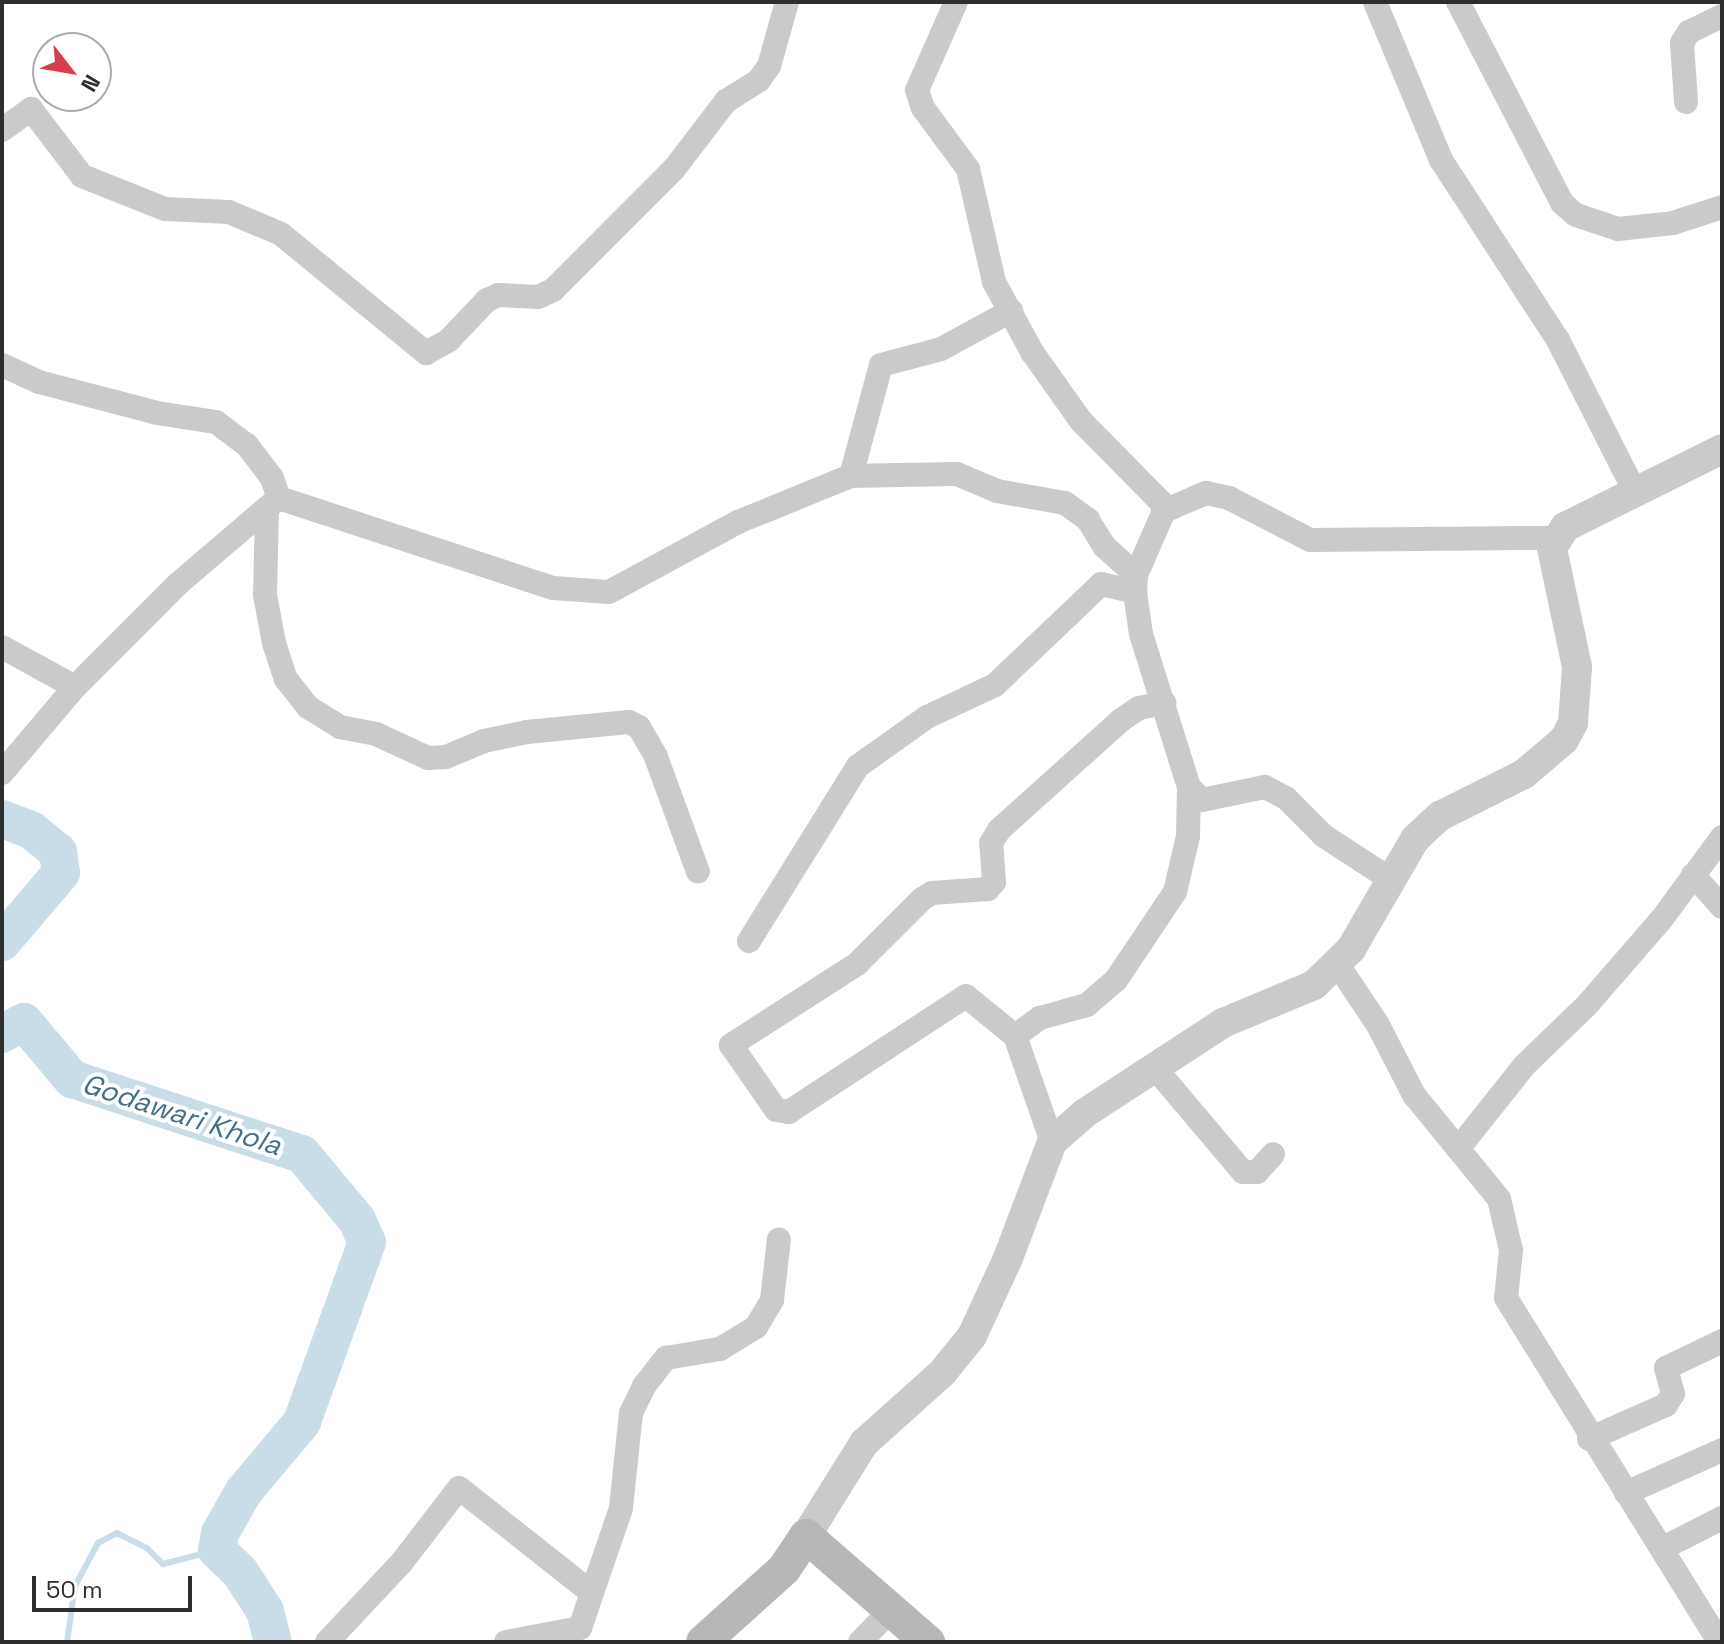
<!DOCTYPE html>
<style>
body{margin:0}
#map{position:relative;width:1724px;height:1644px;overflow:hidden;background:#fff;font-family:"Space Grotesk",sans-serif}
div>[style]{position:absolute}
.stream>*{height:6px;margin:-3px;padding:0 3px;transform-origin:3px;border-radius:3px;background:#c9dde8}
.river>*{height:38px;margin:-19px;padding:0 19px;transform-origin:19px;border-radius:19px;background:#c9dde8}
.minor>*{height:24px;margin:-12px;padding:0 12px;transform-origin:12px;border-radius:12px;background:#cacaca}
.tertiary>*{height:30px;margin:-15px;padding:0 15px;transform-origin:15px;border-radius:15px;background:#cacaca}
.secondary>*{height:34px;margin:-17px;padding:0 17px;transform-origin:17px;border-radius:17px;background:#b7b7b7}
span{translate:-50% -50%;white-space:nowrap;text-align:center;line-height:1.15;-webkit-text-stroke:8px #fff;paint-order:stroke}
.water-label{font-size:28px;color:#426f88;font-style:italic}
.frame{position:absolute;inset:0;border:4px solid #2d2d2d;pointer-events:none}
.north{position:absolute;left:32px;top:32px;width:80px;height:80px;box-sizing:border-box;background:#fff;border:2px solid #ababab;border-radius:50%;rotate:121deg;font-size:22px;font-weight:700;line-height:32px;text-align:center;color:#2d2d2d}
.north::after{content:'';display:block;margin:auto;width:28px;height:36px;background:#d63e4e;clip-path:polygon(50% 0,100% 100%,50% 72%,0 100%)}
.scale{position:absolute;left:32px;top:1576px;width:160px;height:36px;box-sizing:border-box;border:4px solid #2d2d2d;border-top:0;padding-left:10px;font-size:24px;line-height:28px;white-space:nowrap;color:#2d2d2d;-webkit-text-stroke:6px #fff;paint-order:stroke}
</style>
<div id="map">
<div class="stream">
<div style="left:67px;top:1642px;width:57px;rotate:-81.9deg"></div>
<div style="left:75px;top:1586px;width:49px;rotate:-61.9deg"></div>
<div style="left:98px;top:1543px;width:21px;rotate:-28deg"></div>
<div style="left:117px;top:1533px;width:34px;rotate:27deg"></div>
<div style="left:147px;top:1548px;width:23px;rotate:45deg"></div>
<div style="left:163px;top:1564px;width:56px;rotate:-14.5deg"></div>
</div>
<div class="river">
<div style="left:2px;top:819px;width:31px;rotate:21deg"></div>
<div style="left:31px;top:830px;width:35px;rotate:39deg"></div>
<div style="left:58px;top:852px;width:21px;rotate:82deg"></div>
<div style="left:61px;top:873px;width:91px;rotate:130.5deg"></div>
<div style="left:2px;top:1034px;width:25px;rotate:-29deg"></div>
<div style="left:24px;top:1022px;width:75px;rotate:49.9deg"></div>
<div style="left:72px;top:1079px;width:242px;rotate:18.1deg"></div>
<div style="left:302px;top:1154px;width:86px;rotate:50.2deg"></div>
<div style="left:357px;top:1220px;width:24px;rotate:66deg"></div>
<div style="left:367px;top:1242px;width:191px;rotate:109.9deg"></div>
<div style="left:302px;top:1422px;width:90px;rotate:130deg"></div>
<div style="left:244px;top:1491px;width:48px;rotate:119.7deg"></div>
<div style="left:220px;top:1533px;width:17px;rotate:100deg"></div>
<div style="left:217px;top:1550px;width:32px;rotate:44deg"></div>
<div style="left:240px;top:1572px;width:46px;rotate:57.3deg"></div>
<div style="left:265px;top:1611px;width:32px;rotate:76deg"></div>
</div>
<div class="minor">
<div style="left:956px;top:2px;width:96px;rotate:113.9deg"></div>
<div style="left:917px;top:90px;width:19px;rotate:72deg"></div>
<div style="left:923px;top:108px;width:76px;rotate:53.6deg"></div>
<div style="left:968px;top:169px;width:116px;rotate:77deg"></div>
<div style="left:994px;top:282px;width:80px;rotate:61.5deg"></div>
<div style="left:1032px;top:352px;width:85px;rotate:54.6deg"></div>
<div style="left:1081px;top:421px;width:114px;rotate:45.4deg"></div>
<div style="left:1161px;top:502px;width:9px;rotate:72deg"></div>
<div style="left:1164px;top:511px;width:70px;rotate:113.6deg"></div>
<div style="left:1136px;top:575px;width:17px;rotate:93deg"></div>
<div style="left:1135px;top:592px;width:42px;rotate:81.9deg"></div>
<div style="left:1141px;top:634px;width:160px;rotate:72.6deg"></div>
<div style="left:1189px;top:787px;width:18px;rotate:45deg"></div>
<div style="left:1202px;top:800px;width:64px;rotate:-11.7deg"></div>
<div style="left:1265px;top:787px;width:24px;rotate:28deg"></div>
<div style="left:1286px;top:798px;width:54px;rotate:45deg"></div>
<div style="left:1324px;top:836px;width:79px;rotate:33.1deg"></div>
<div style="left:1375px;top:2px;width:171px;rotate:67.3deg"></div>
<div style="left:1441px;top:160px;width:215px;rotate:57deg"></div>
<div style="left:1558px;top:340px;width:168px;rotate:63.1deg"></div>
<div style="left:1458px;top:2px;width:226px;rotate:62.6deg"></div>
<div style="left:1562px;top:203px;width:18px;rotate:41deg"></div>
<div style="left:1576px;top:215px;width:44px;rotate:18.4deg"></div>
<div style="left:1618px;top:229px;width:55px;rotate:-6.2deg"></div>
<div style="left:1673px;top:223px;width:52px;rotate:-18.1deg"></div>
<div style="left:1686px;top:102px;width:59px;rotate:-93.9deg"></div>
<div style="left:1682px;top:43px;width:13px;rotate:-58deg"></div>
<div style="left:1689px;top:32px;width:37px;rotate:-26deg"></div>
<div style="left:2px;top:130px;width:36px;rotate:-36deg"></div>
<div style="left:31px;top:109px;width:84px;rotate:52.7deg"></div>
<div style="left:82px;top:176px;width:89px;rotate:21.7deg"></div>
<div style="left:165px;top:209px;width:64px;rotate:2.7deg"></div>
<div style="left:229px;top:212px;width:56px;rotate:22.9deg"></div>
<div style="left:281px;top:234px;width:188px;rotate:39.4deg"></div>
<div style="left:426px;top:353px;width:26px;rotate:-29deg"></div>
<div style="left:449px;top:340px;width:55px;rotate:-46.5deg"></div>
<div style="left:487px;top:300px;width:12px;rotate:-24deg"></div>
<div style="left:498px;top:295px;width:40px;rotate:2.9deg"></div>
<div style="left:538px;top:297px;width:17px;rotate:-25deg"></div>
<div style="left:553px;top:290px;width:171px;rotate:-45deg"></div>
<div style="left:674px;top:169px;width:86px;rotate:-52.6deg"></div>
<div style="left:726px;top:101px;width:39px;rotate:-32deg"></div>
<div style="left:759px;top:80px;width:17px;rotate:-54deg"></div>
<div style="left:769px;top:66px;width:66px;rotate:-74.3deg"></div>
<div style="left:2px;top:365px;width:41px;rotate:24.7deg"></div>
<div style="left:39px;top:382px;width:122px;rotate:14.7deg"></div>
<div style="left:157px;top:413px;width:60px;rotate:8.7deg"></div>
<div style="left:216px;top:422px;width:39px;rotate:37deg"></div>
<div style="left:247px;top:445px;width:41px;rotate:52.9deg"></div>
<div style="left:272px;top:478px;width:21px;rotate:71deg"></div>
<div style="left:279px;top:498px;width:288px;rotate:18.2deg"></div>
<div style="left:553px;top:588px;width:56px;rotate:4.1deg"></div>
<div style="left:609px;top:592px;width:147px;rotate:-28.5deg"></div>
<div style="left:738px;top:522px;width:122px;rotate:-22.2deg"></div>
<div style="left:851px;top:476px;width:47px;rotate:-1.2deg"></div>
<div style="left:898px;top:475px;width:59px;rotate:-1deg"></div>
<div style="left:957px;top:474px;width:43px;rotate:23deg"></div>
<div style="left:997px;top:491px;width:69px;rotate:10deg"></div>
<div style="left:1065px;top:503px;width:29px;rotate:36deg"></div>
<div style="left:1088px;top:520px;width:31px;rotate:58deg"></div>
<div style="left:1104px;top:546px;width:43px;rotate:42.2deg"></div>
<div style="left:851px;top:476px;width:115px;rotate:-74.9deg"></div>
<div style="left:881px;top:365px;width:62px;rotate:-14.9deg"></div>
<div style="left:941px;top:349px;width:80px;rotate:-28.5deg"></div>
<div style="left:267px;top:508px;width:87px;rotate:91.3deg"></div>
<div style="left:265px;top:595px;width:49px;rotate:79.4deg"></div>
<div style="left:274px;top:643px;width:38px;rotate:72deg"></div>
<div style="left:286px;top:679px;width:36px;rotate:52deg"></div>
<div style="left:308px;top:707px;width:38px;rotate:32deg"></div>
<div style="left:340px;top:727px;width:37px;rotate:11deg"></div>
<div style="left:376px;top:734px;width:57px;rotate:24.8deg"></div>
<div style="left:428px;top:758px;width:18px;rotate:-3deg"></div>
<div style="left:446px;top:757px;width:41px;rotate:-22.8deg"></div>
<div style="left:484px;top:741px;width:44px;rotate:-11.8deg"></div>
<div style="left:527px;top:732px;width:102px;rotate:-5.6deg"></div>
<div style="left:629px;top:722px;width:11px;rotate:27deg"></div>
<div style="left:639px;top:727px;width:34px;rotate:60deg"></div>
<div style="left:656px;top:757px;width:122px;rotate:69.9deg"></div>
<div style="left:1164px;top:511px;width:46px;rotate:-23.2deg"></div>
<div style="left:1206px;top:493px;width:24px;rotate:12deg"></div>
<div style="left:1229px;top:498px;width:91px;rotate:27.4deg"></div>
<div style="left:1310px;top:540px;width:246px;rotate:-0.5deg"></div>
<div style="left:2px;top:647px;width:83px;rotate:28.7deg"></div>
<div style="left:2px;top:773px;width:113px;rotate:-49.7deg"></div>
<div style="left:75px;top:687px;width:147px;rotate:-45deg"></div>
<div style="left:179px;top:583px;width:125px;rotate:-40.5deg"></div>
<div style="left:1693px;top:875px;width:43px;rotate:47.8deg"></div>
<div style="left:749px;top:941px;width:206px;rotate:-58.1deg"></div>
<div style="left:858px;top:766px;width:85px;rotate:-35.4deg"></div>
<div style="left:927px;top:717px;width:75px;rotate:-25.2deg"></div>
<div style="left:995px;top:685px;width:146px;rotate:-43.6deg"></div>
<div style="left:1101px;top:584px;width:35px;rotate:13deg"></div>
<div style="left:1338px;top:965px;width:72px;rotate:56.3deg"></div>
<div style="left:1378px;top:1025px;width:79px;rotate:62.8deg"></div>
<div style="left:1414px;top:1095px;width:134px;rotate:50.7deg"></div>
<div style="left:1499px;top:1199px;width:52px;rotate:76.8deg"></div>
<div style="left:1511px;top:1250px;width:48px;rotate:95.9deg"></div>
<div style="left:1506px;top:1298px;width:405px;rotate:58.2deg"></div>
<div style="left:1015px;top:1036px;width:63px;rotate:-140.8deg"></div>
<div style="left:966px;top:996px;width:212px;rotate:146.8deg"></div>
<div style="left:789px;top:1112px;width:13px;rotate:-171deg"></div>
<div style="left:776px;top:1110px;width:79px;rotate:-124.7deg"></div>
<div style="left:731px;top:1045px;width:150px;rotate:-32.7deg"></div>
<div style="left:857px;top:964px;width:92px;rotate:-45deg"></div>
<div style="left:922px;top:899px;width:12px;rotate:-31deg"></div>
<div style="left:932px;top:893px;width:56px;rotate:-4.1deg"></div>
<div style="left:988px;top:889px;width:9px;rotate:-49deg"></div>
<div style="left:994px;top:882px;width:39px;rotate:-94deg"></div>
<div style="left:991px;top:843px;width:15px;rotate:-58deg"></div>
<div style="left:999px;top:830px;width:164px;rotate:-42deg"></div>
<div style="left:1121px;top:720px;width:22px;rotate:-34deg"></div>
<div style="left:1139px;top:708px;width:26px;rotate:-11deg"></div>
<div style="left:1155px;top:1068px;width:136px;rotate:49.8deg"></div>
<div style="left:1243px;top:1172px;width:14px"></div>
<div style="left:1257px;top:1172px;width:24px;rotate:-48deg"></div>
<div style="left:1052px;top:1142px;width:112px;rotate:-109.2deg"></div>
<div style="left:1015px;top:1036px;width:31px;rotate:-36deg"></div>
<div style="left:1040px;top:1018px;width:49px;rotate:-15.5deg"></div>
<div style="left:1087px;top:1005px;width:38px;rotate:-41deg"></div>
<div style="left:1116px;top:980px;width:106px;rotate:-56.2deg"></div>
<div style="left:1175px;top:892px;width:57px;rotate:-76.9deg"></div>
<div style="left:1188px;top:836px;width:49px;rotate:-88.8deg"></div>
<div style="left:1458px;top:1149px;width:106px;rotate:-51.5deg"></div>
<div style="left:1524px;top:1066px;width:88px;rotate:-44.1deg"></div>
<div style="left:1587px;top:1005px;width:113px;rotate:-49deg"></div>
<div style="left:1661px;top:920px;width:103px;rotate:-53.7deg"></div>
<div style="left:1589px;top:1439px;width:84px;rotate:-23.8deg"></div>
<div style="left:1666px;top:1405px;width:13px;rotate:-58deg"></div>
<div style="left:1673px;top:1394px;width:27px;rotate:-105deg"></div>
<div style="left:1666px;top:1368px;width:62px;rotate:-25.7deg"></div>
<div style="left:1626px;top:1493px;width:105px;rotate:-24.1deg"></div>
<div style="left:1663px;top:1548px;width:66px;rotate:-27deg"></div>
<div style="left:327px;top:1642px;width:110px;rotate:-46.8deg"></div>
<div style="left:402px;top:1562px;width:93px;rotate:-52.4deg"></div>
<div style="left:459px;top:1488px;width:169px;rotate:38.3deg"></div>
<div style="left:506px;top:1642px;width:75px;rotate:-10.7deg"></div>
<div style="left:580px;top:1628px;width:127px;rotate:-71.1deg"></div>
<div style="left:621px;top:1508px;width:96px;rotate:-84deg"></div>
<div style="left:631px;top:1413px;width:30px;rotate:-64deg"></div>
<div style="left:644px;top:1386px;width:36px;rotate:-52deg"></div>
<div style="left:666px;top:1358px;width:55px;rotate:-9.5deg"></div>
<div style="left:720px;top:1349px;width:42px;rotate:-31.4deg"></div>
<div style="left:756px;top:1327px;width:31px;rotate:-59deg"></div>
<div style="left:772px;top:1300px;width:61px;rotate:-83.5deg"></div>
<div style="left:860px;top:1642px;width:42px;rotate:-46deg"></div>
</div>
<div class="tertiary">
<div style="left:806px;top:1536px;width:110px;rotate:-58.1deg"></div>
<div style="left:864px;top:1443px;width:105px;rotate:-41.9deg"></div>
<div style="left:942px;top:1373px;width:48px;rotate:-51deg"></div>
<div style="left:972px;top:1336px;width:86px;rotate:-65.2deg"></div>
<div style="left:1008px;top:1258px;width:124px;rotate:-69.2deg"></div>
<div style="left:1052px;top:1142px;width:44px;rotate:-41.3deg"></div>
<div style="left:1085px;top:1113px;width:165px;rotate:-33.1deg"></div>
<div style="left:1223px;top:1023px;width:99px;rotate:-22.7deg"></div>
<div style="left:1314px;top:985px;width:52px;rotate:-44.2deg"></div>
<div style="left:1351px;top:949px;width:127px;rotate:-59.8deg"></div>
<div style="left:1415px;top:839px;width:34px;rotate:-43deg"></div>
<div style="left:1440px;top:816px;width:94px;rotate:-26.6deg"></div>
<div style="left:1524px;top:774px;width:52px;rotate:-40.4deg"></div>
<div style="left:1564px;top:740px;width:19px;rotate:-62deg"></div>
<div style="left:1573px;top:723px;width:56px;rotate:-85.9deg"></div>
<div style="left:1577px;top:667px;width:122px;rotate:-101.9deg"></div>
<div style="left:1552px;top:548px;width:25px;rotate:-58deg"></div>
<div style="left:1565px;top:527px;width:175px;rotate:-26.4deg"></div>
</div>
<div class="secondary">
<div style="left:703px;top:1642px;width:109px;rotate:-42deg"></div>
<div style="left:784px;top:1569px;width:40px;rotate:-56deg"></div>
<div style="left:806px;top:1536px;width:162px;rotate:41deg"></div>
</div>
<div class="water-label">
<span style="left:182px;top:1114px;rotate:18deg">Godawari Khola</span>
</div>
<div class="frame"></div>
<div class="north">N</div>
<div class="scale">50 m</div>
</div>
